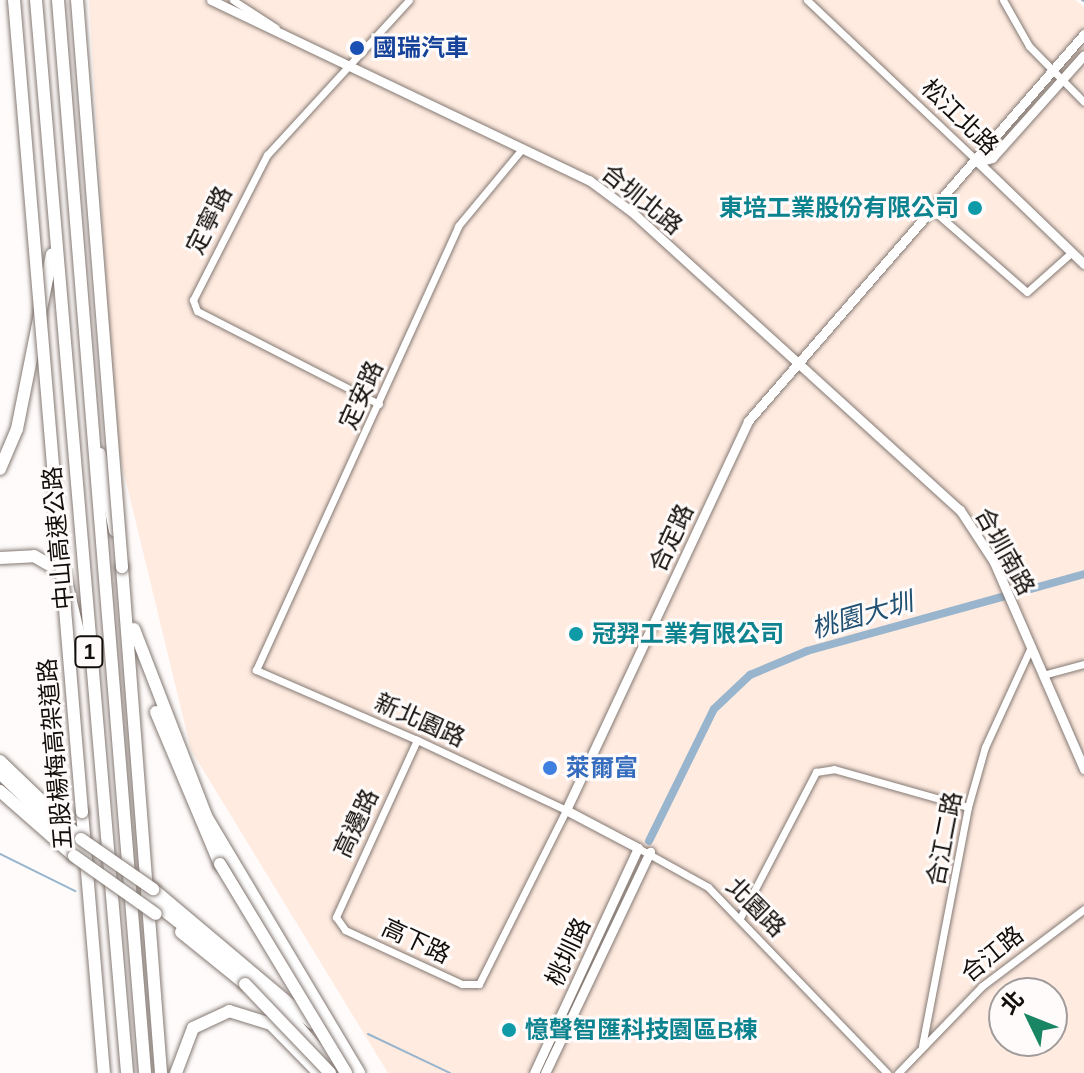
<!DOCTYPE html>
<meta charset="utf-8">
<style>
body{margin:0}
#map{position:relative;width:1084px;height:1073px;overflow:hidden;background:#fefbfa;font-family:Mulish,"Noto Sans TC",sans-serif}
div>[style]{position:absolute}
.built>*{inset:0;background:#ffebe0}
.stream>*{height:2px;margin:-1px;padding:0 1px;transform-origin:1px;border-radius:1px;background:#98b5cd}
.canal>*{height:8px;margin:-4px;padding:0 4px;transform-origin:4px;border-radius:4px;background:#98b5cd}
.roads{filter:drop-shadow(0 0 2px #847973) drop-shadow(0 0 2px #847973)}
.minor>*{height:7px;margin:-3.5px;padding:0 3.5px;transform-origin:3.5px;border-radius:3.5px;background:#fff}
.tertiary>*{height:9px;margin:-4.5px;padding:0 4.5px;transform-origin:4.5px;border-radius:4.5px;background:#fff}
.motorway>*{height:12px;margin:-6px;padding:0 6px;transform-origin:6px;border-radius:6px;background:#fff}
.bridges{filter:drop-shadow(0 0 2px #847973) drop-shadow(0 0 2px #847973)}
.motorway-bridge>*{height:12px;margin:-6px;padding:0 6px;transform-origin:6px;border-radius:6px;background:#fff}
.dots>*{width:22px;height:22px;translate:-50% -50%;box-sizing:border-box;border:4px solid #fefbfa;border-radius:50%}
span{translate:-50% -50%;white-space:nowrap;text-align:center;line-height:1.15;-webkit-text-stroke:6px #fefbfa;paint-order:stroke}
.shield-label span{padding:2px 6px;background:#fefbfa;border:2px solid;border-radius:6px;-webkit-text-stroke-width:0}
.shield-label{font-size:22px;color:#120e0c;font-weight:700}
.transit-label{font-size:24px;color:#164399;font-weight:700}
.left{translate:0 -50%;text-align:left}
.street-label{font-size:24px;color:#120e0c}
.culture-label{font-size:24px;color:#0d838f;font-weight:700}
.right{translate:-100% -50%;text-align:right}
.shop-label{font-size:24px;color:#366cbe;font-weight:700}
.water-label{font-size:26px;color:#205072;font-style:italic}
.north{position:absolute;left:988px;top:977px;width:80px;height:80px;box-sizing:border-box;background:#fefbfa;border:2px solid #a09c9b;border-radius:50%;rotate:313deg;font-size:22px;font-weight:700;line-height:32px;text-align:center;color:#120e0c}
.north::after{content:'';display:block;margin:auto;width:28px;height:36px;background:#198562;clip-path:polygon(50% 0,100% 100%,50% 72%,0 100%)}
</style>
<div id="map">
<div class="built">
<div style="clip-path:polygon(evenodd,89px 0,1075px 0,1084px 7px,1084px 1073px,388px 1073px,191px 750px,115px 436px,89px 0,1004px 993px,1052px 993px,1052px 1041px,1004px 1041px,1004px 993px)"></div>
</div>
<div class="stream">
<div style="left:1082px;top:0;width:2px;rotate:27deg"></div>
<div style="left:0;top:854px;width:84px;rotate:26.3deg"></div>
<div style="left:368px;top:1034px;width:91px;rotate:25.4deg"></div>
</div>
<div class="canal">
<div style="left:649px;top:841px;width:147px;rotate:-63.8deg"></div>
<div style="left:714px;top:709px;width:50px;rotate:-43.4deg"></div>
<div style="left:750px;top:675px;width:62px;rotate:-22.8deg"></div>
<div style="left:807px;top:651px;width:288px;rotate:-15.5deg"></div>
</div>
<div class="roads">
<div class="minor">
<div style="left:233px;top:0;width:51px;rotate:33.1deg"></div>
<div style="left:807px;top:0;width:234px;rotate:43.4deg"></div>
<div style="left:1003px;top:0;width:53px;rotate:60.5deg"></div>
<div style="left:1029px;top:46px;width:78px;rotate:45.5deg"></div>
<div style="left:934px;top:211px;width:123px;rotate:41.1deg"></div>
<div style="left:1027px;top:292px;width:60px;rotate:-41.6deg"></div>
<div style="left:379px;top:404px;width:204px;rotate:-152.9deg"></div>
<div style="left:197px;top:311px;width:12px;rotate:-110deg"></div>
<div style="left:193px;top:300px;width:163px;rotate:-63deg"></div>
<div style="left:267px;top:155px;width:210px;rotate:-47.5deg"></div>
<div style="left:1043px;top:675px;width:42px;rotate:-15deg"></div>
<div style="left:417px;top:740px;width:195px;rotate:114.6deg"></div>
<div style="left:336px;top:917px;width:16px;rotate:55deg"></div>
<div style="left:345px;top:930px;width:129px;rotate:24.8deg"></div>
<div style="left:462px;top:984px;width:17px"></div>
<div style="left:479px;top:984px;width:195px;rotate:-63.4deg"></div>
<div style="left:566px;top:810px;width:165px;rotate:-154.8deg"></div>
<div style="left:417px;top:740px;width:176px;rotate:-156.5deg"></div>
<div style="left:256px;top:670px;width:488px;rotate:-65.5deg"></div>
<div style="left:458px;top:226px;width:100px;rotate:-50.3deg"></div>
<div style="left:638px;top:848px;width:80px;rotate:29.1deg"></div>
<div style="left:708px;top:887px;width:258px;rotate:46.1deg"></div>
<div style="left:740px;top:918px;width:165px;rotate:-62.5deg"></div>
<div style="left:816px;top:772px;width:18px;rotate:-9deg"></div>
<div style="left:834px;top:769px;width:139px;rotate:15.8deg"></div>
<div style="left:922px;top:1046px;width:243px;rotate:-79.1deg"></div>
<div style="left:968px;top:807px;width:62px;rotate:-74.2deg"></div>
<div style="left:985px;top:747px;width:110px;rotate:-65.3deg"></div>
<div style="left:898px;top:1073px;width:121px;rotate:-46deg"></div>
<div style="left:982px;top:986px;width:128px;rotate:-37deg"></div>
</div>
<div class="tertiary">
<div style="left:211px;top:0;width:419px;rotate:25.5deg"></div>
<div style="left:589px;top:180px;width:54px;rotate:36.7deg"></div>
<div style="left:632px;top:212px;width:443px;rotate:42.3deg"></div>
<div style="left:960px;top:510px;width:62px;rotate:56.8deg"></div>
<div style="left:994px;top:562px;width:226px;rotate:66.5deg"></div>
<div style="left:978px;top:162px;width:15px;rotate:-16deg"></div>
<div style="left:992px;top:158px;width:138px;rotate:-48.2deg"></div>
<div style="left:978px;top:162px;width:147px;rotate:43.9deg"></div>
<div style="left:534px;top:1073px;width:248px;rotate:-65.2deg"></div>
<div style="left:638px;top:848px;width:81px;rotate:-152.2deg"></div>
<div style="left:566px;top:810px;width:429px;rotate:-64.9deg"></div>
<div style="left:748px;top:421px;width:513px;rotate:-49.03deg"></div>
<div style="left:545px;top:1073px;width:245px;rotate:-64.6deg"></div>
</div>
<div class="motorway">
<div style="left:36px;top:0;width:1077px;rotate:85.15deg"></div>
<div style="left:58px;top:0;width:1077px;rotate:85.36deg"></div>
<div style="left:100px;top:454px;width:78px;rotate:79deg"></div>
<div style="left:0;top:469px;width:43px;rotate:-67deg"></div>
<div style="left:17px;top:429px;width:178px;rotate:-78.7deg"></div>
<div style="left:0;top:558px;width:34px;rotate:-3deg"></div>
<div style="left:34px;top:556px;width:34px;rotate:30deg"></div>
<div style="left:64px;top:573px;width:73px;rotate:76.5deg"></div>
<div style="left:122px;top:567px;width:508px;rotate:85.59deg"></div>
<div style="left:134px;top:629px;width:200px;rotate:68.9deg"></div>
<div style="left:206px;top:816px;width:299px;rotate:59.2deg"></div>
<div style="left:156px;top:712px;width:165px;rotate:67.2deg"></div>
<div style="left:0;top:761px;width:112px;rotate:43.9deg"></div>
<div style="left:0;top:773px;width:110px;rotate:44.3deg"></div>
<div style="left:0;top:791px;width:98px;rotate:41.3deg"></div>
<div style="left:82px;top:812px;width:262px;rotate:85.2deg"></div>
<div style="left:153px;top:889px;width:208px;rotate:40.1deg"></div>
<div style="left:152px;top:901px;width:150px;rotate:38.2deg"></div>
<div style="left:270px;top:994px;width:104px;rotate:49.3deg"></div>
<div style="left:181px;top:932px;width:82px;rotate:39.1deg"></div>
<div style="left:176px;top:1073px;width:48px;rotate:-69.3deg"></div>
<div style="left:193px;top:1028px;width:40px;rotate:-25deg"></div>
<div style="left:229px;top:1011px;width:44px;rotate:17.2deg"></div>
<div style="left:271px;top:1024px;width:69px;rotate:45.6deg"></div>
</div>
</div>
<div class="bridges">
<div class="motorway-bridge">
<div style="left:14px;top:0;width:815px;rotate:85.21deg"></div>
<div style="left:77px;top:0;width:569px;rotate:85.46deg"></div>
<div style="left:81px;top:839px;width:88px;rotate:34.8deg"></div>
<div style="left:74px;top:856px;width:100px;rotate:35.3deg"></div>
<div style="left:220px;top:864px;width:244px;rotate:58.9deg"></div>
<div style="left:245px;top:984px;width:123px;rotate:46.3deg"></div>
</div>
</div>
<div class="dots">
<div style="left:357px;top:48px;background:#1a4fb4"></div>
<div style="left:975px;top:208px;background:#0f9aa8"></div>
<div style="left:576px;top:634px;background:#0f9aa8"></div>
<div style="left:550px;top:768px;background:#3f7fe0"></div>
<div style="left:509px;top:1030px;background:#0f9aa8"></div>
</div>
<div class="shield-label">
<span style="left:89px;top:652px">1</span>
</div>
<div class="transit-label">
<span class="left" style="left:373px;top:48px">國瑞汽車</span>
</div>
<div class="street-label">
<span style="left:960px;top:117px;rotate:44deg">松江北路</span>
<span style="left:642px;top:199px;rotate:39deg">合圳北路</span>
<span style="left:209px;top:220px;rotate:-64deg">定寧路</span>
<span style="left:361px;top:395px;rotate:-66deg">定安路</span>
<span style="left:58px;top:538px;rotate:-95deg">中山高速公路</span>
<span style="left:671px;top:538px;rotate:-65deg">合定路</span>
<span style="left:1005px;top:551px;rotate:61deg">合圳南路</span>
<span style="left:420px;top:720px;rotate:24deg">新北園路</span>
<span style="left:55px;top:754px;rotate:-95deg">五股楊梅高架道路</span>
<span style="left:356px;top:823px;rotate:-65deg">高邊路</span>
<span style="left:944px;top:839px;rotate:-79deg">合江二路</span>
<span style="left:756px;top:907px;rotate:45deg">北園路</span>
<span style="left:416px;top:941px;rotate:25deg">高下路</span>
<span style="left:568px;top:952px;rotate:-65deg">桃圳路</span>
<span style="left:992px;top:954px;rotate:-39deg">合江路</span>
</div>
<div class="culture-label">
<span class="right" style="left:959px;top:208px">東培工業股份有限公司</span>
<span class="left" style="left:592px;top:634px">冠羿工業有限公司</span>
<span class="left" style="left:525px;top:1030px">憶聲智匯科技園區B棟</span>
</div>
<div class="shop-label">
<span class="left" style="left:566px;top:768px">萊爾富</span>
</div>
<div class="water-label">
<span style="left:862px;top:615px;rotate:-16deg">桃園大圳</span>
</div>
<div class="north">北</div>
</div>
